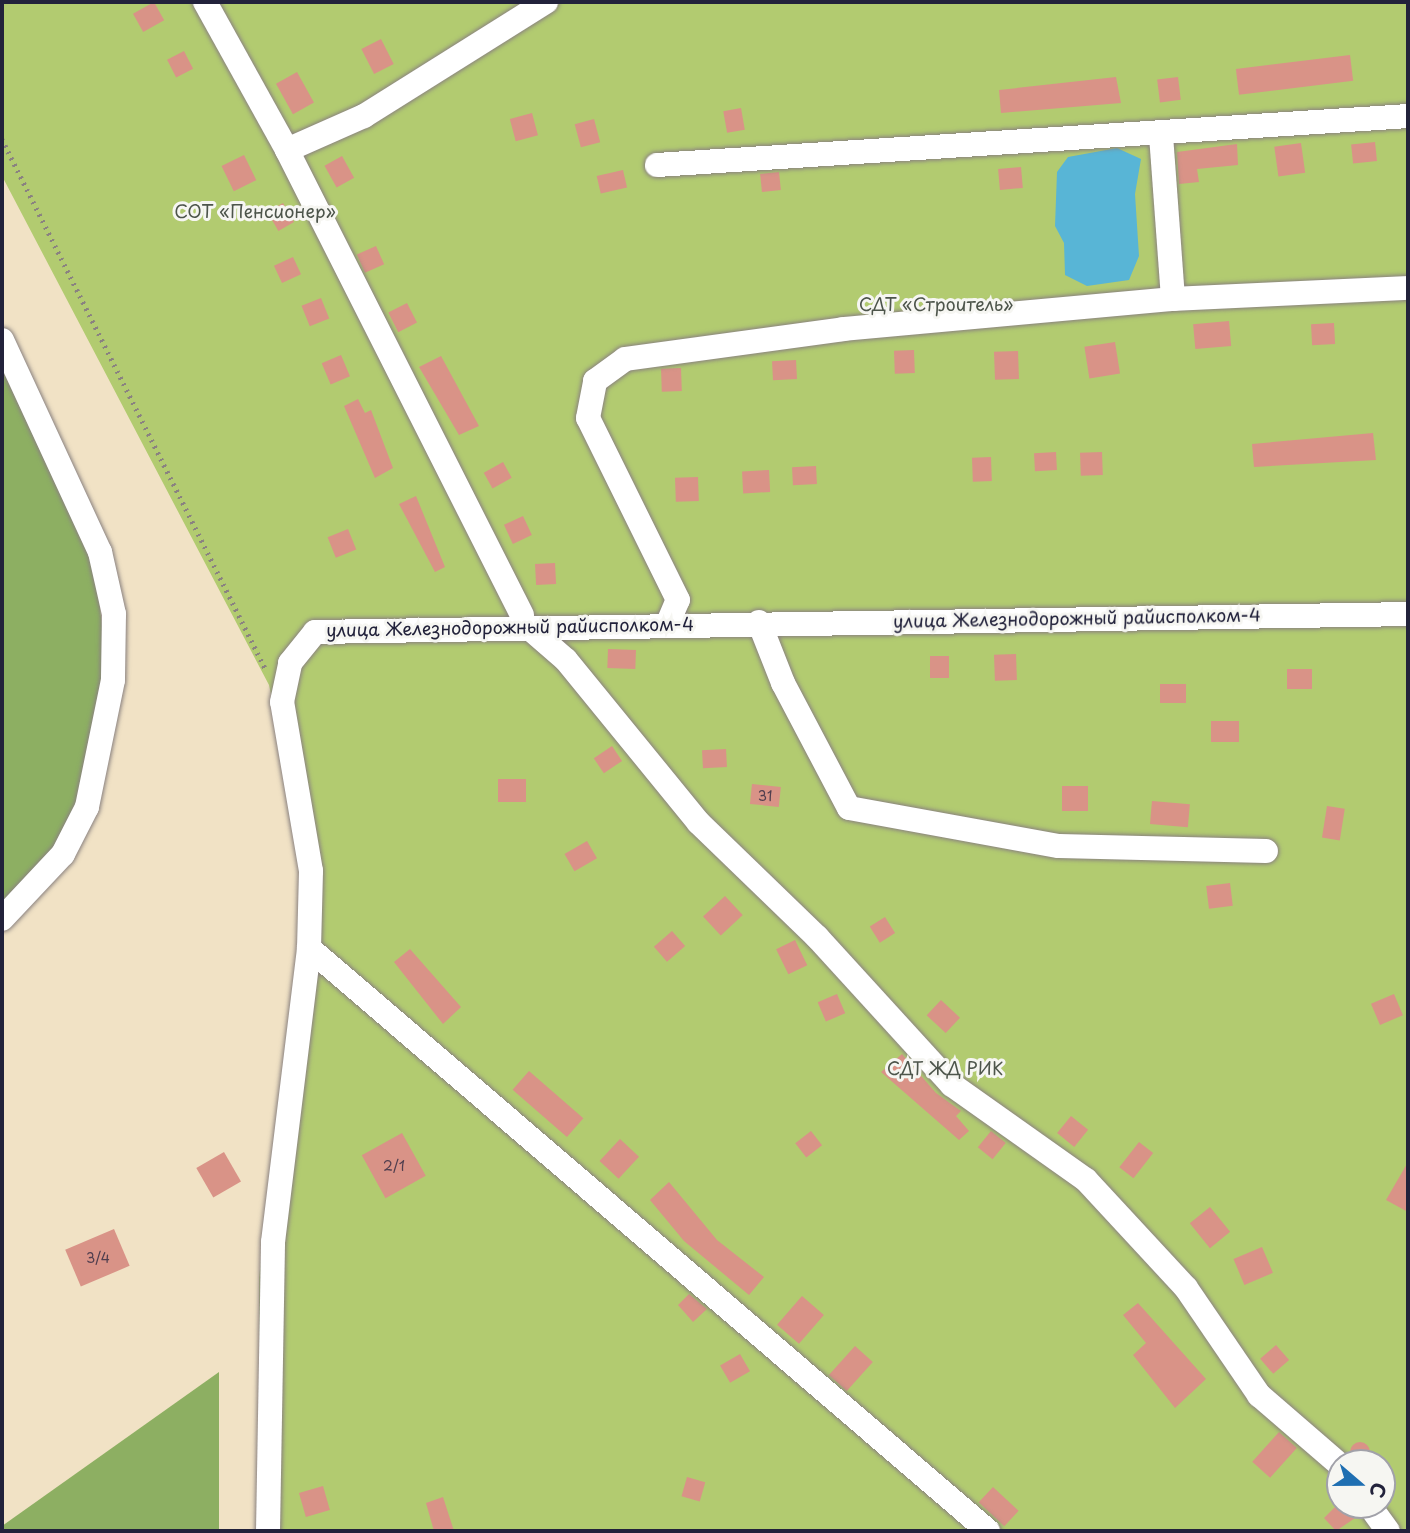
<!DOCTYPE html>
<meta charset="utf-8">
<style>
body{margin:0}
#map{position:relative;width:1410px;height:1533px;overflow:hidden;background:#f1e2c5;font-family:"Playpen Sans",sans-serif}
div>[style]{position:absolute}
.green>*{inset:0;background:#b2cb70}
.forest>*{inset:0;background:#8daf62}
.water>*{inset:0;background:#58b5d6}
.building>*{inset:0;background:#d99387;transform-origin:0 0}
.round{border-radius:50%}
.path>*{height:4.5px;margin-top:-2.25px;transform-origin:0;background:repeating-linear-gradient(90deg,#8a8280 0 2px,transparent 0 7px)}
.roads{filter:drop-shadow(0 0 2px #8a8280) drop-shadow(0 0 2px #8a8280)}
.minor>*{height:24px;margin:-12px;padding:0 12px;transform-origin:12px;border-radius:12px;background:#fff}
span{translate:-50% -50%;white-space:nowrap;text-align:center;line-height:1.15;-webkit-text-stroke:6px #f6f6f2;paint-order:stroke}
.number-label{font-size:14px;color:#503e4e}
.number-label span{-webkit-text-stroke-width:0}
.park-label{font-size:18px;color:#4d554b}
.street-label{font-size:18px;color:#22223b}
.frame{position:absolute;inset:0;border:4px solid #22223b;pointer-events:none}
.north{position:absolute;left:1326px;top:1449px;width:70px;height:70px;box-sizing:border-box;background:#f6f6f2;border:2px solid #a1a1a9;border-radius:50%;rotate:110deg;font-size:19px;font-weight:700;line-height:28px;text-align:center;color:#22223b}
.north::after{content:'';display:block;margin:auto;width:24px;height:32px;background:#1f6fb2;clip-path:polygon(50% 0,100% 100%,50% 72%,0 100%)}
</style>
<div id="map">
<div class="green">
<div style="clip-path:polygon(evenodd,2px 2px,1408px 2px,1408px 1531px,260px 1531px,259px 1278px,307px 866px,269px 685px,2px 176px,2px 2px,1340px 1463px,1382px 1463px,1382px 1505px,1340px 1505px,1340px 1463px)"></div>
</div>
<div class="forest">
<div style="clip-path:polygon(2px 369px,96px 570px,107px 674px,85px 777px,64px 836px,2px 902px)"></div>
<div style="clip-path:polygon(219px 1372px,219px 1531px,2px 1531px,2px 1526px)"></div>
</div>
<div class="water">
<div style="clip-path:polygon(1117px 148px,1141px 159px,1135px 194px,1139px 256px,1129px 280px,1087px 286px,1065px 275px,1064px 243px,1055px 226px,1057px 172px,1068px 157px)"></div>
</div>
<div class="building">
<div style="left:154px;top:2px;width:21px;height:24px;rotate:61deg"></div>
<div style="left:381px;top:39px;width:28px;height:22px;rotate:63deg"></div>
<div style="left:184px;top:51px;width:20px;height:19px;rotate:63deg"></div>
<div style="left:1350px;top:55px;width:26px;height:115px;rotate:83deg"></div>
<div style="left:297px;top:72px;width:35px;height:24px;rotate:61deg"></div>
<div style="clip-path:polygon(1116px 77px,1121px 103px,1001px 113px,999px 90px)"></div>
<div style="left:1178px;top:77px;width:23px;height:21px;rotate:83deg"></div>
<div style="left:741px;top:108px;width:22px;height:18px;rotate:80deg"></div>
<div style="left:532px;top:113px;width:23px;height:23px;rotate:75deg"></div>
<div style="left:594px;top:119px;width:24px;height:20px;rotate:75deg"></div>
<div style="left:1375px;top:142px;width:19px;height:24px;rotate:84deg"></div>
<div style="left:1301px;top:143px;width:30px;height:27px;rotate:82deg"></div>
<div style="clip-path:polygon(1237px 144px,1238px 165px,1197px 169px,1199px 182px,1179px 184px,1177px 152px)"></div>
<div style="left:244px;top:155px;width:28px;height:25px;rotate:64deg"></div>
<div style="left:342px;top:156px;width:25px;height:20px;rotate:61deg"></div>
<div style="left:1021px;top:167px;width:21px;height:23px;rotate:85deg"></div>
<div style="left:623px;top:170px;width:18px;height:27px;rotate:77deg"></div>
<div style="left:779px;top:172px;width:18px;height:19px;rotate:84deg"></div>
<div style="left:283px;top:203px;width:22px;height:18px;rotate:60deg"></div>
<div style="left:376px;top:246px;width:20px;height:21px;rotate:66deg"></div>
<div style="left:293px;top:257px;width:19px;height:21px;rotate:65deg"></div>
<div style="left:321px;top:298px;width:22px;height:21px;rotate:68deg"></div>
<div style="left:407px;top:303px;width:22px;height:21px;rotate:63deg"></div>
<div style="left:1229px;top:321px;width:25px;height:36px;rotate:85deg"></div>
<div style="left:1334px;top:323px;width:21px;height:23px;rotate:87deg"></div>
<div style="left:1115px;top:342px;width:32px;height:31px;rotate:81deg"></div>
<div style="left:914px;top:350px;width:23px;height:20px;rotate:88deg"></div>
<div style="left:1018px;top:351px;width:28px;height:24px;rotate:88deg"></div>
<div style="left:341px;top:355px;width:23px;height:21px;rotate:67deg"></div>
<div style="clip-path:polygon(441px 356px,479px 426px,459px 435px,419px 367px)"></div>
<div style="left:796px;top:360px;width:19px;height:24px;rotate:87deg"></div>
<div style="left:681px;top:368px;width:23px;height:20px;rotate:88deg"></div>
<div style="clip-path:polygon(358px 399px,365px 413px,371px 410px,393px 468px,375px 478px,344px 406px)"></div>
<div style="clip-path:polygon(1373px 433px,1376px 460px,1254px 467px,1252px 444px)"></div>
<div style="left:1056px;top:452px;width:18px;height:22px;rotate:87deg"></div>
<div style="left:1102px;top:452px;width:23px;height:22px;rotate:88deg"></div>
<div style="left:991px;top:457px;width:24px;height:19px;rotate:88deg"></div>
<div style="left:503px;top:462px;width:18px;height:22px;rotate:61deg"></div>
<div style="left:816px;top:466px;width:18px;height:24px;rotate:87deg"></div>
<div style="left:769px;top:470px;width:22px;height:27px;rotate:87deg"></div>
<div style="left:698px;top:477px;width:24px;height:23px;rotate:88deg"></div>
<div style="clip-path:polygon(416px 496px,445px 567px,435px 572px,399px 504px)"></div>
<div style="left:523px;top:516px;width:21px;height:21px;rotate:65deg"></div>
<div style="left:348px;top:529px;width:22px;height:22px;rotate:68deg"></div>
<div style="left:555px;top:563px;width:21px;height:20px;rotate:87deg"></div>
<div style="left:608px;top:649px;width:28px;height:19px;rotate:2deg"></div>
<div style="left:1016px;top:654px;width:26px;height:22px;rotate:88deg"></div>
<div style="left:949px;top:656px;width:22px;height:19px;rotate:90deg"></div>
<div style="left:1312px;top:669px;width:20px;height:25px;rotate:90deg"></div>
<div style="left:1160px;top:684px;width:26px;height:19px"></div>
<div style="left:1211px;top:721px;width:28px;height:21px"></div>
<div style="left:612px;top:746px;width:18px;height:22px;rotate:56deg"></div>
<div style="left:726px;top:749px;width:18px;height:24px;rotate:87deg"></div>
<div style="left:498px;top:779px;width:28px;height:23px"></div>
<div style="left:752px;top:784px;width:29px;height:20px;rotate:6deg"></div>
<div style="left:1062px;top:786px;width:26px;height:25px"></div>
<div style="left:1152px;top:801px;width:38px;height:23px;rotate:5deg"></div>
<div style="left:1327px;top:806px;width:18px;height:32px;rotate:9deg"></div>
<div style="left:587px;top:841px;width:20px;height:26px;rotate:60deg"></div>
<div style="left:1230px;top:883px;width:23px;height:24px;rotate:83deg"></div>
<div style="left:725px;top:896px;width:26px;height:30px;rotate:47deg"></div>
<div style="left:885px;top:917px;width:19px;height:18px;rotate:58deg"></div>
<div style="left:672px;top:931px;width:20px;height:24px;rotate:49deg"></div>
<div style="left:795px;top:940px;width:28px;height:21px;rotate:64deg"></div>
<div style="clip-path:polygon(410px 949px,461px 1007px,443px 1024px,394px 962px)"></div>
<div style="left:837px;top:994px;width:21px;height:21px;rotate:67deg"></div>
<div style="left:1394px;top:994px;width:23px;height:25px;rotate:67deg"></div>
<div style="left:941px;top:1000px;width:26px;height:21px;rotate:43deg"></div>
<div style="clip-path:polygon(902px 1054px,936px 1093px,961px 1111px,956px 1116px,969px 1131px,959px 1140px,881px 1072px)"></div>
<div style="left:529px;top:1071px;width:72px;height:25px;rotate:41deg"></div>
<div style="left:1071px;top:1116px;width:22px;height:22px;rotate:39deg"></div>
<div style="left:811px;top:1131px;width:18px;height:20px;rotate:52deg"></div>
<div style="left:991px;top:1131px;width:19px;height:21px;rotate:39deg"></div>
<div style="left:402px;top:1133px;width:49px;height:46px;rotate:61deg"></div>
<div style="left:620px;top:1139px;width:26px;height:30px;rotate:43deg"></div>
<div style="left:1139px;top:1142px;width:18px;height:32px;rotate:38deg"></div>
<div style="left:224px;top:1152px;width:34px;height:32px;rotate:60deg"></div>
<div style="clip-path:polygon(1408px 1162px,1408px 1212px,1386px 1200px)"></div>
<div style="clip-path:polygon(669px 1182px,717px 1240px,764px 1277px,749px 1295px,684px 1241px,650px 1200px)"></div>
<div style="left:1210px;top:1207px;width:32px;height:26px;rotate:51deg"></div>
<div style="left:114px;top:1229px;width:40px;height:53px;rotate:67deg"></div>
<div style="left:1262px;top:1247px;width:28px;height:31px;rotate:67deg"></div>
<div style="clip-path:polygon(689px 1294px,707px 1309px,693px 1322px,678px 1305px)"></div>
<div style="left:802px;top:1296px;width:29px;height:38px;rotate:41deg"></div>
<div style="clip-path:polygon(1138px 1303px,1206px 1379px,1175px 1408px,1133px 1355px,1146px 1343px,1123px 1315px)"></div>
<div style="left:1276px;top:1345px;width:20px;height:21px;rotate:49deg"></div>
<div style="left:855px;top:1346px;width:24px;height:39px;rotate:42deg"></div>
<div style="left:740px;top:1354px;width:20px;height:23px;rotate:60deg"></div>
<div style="left:1279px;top:1432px;width:24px;height:40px;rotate:42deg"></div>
<div class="round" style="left:1350px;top:1442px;width:20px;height:20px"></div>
<div style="left:687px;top:1477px;width:19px;height:20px;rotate:16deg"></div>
<div style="left:323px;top:1486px;width:25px;height:25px;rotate:74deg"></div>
<div style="left:993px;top:1487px;width:35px;height:21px;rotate:43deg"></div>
<div style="clip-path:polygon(443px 1497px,454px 1531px,434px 1531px,426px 1503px)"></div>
<div style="clip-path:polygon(1340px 1502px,1358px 1516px,1336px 1531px,1324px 1518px)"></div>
</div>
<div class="path">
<div style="left:2px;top:139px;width:593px;rotate:63.56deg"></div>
</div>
<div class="roads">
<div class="minor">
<div style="left:205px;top:2px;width:169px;rotate:61deg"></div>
<div style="left:287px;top:150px;width:521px;rotate:63.19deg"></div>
<div style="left:1161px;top:135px;width:164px;rotate:85.8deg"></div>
<div style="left:287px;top:150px;width:84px;rotate:-23.8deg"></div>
<div style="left:364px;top:116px;width:215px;rotate:-32.1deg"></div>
<div style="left:657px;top:165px;width:753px;rotate:-3.73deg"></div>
<div style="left:2px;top:340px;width:234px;rotate:65.2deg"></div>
<div style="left:100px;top:552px;width:64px;rotate:77.3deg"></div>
<div style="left:114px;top:614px;width:66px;rotate:90.9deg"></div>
<div style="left:113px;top:680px;width:130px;rotate:101.6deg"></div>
<div style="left:87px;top:807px;width:53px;rotate:117.1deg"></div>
<div style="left:63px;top:854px;width:89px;rotate:133.2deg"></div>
<div style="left:759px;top:622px;width:66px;rotate:68.5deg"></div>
<div style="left:783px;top:683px;width:141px;rotate:62.2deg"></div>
<div style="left:849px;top:808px;width:213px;rotate:10.3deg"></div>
<div style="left:1059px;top:846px;width:207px;rotate:1.4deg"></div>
<div style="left:668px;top:623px;width:25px;rotate:-67deg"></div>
<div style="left:678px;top:600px;width:203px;rotate:-116.3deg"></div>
<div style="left:588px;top:418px;width:38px;rotate:-79deg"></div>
<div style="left:595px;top:381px;width:37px;rotate:-36deg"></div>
<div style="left:625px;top:359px;width:220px;rotate:-7.8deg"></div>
<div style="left:843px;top:329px;width:331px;rotate:-5.2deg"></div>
<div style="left:1173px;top:299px;width:235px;rotate:-2.7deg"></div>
<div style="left:528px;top:627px;width:50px;rotate:41deg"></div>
<div style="left:566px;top:660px;width:210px;rotate:50.8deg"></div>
<div style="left:699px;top:823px;width:164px;rotate:44deg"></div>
<div style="left:817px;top:937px;width:200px;rotate:47.6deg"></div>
<div style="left:952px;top:1085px;width:164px;rotate:35.3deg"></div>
<div style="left:1086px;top:1180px;width:147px;rotate:47.2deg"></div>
<div style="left:1186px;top:1288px;width:130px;rotate:55.7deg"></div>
<div style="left:1259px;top:1395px;width:107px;rotate:40.8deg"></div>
<div style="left:309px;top:948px;width:895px;rotate:40.65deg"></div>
<div style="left:1369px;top:1505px;width:32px;rotate:54deg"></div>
<div style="left:268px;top:1531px;width:289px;rotate:-89deg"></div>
<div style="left:273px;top:1242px;width:296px;rotate:-83deg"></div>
<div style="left:309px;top:948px;width:77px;rotate:-88.5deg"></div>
<div style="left:311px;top:871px;width:171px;rotate:-99.7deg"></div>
<div style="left:282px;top:702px;width:40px;rotate:-78deg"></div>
<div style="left:290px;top:663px;width:40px;rotate:-51deg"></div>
<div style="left:315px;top:632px;width:1093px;rotate:-0.94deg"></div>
</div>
</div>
<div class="number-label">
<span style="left:765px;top:796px">31</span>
<span style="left:394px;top:1166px">2/1</span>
<span style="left:98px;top:1258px">3/4</span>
</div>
<div class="park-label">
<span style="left:255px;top:211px">СОТ «Пенсионер»</span>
<span style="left:936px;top:304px">СДТ «Строитель»</span>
<span style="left:945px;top:1068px">СДТ ЖД РИК</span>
</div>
<div class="street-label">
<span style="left:1077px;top:618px;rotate:-1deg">улица Железнодорожный райисполком-4</span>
<span style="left:510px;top:627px;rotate:-1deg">улица Железнодорожный райисполком-4</span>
</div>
<div class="frame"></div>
<div class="north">С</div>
</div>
